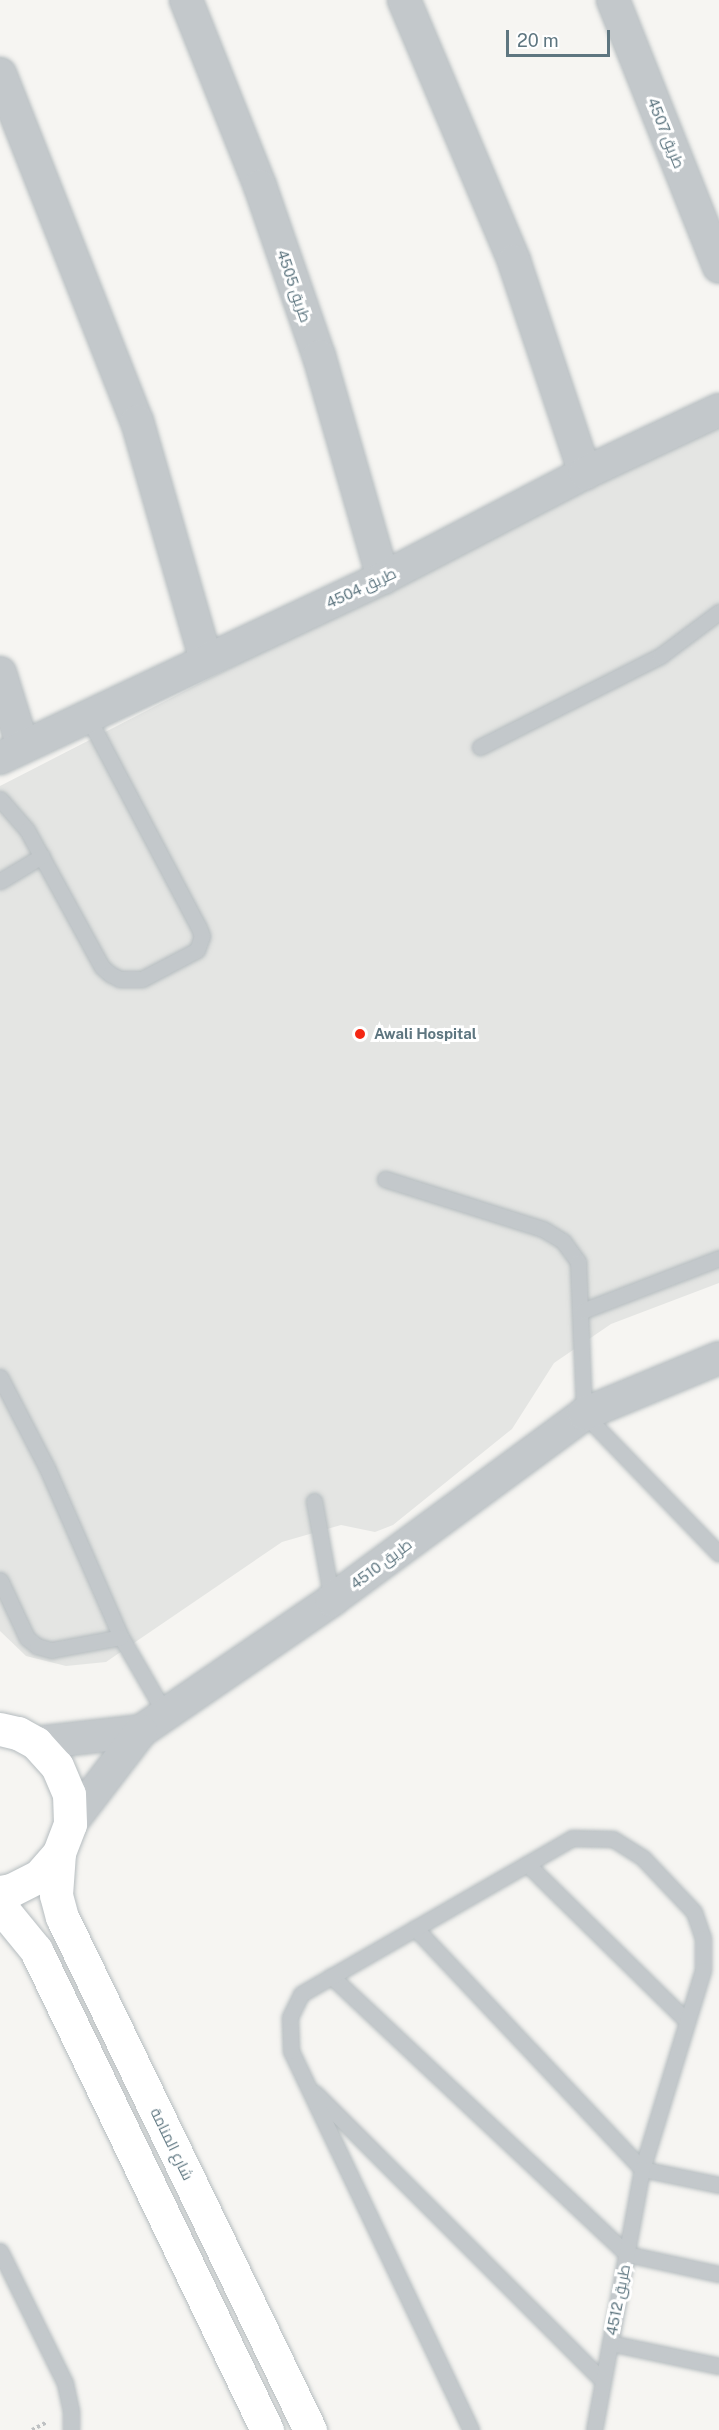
<!DOCTYPE html>
<meta charset="utf-8">
<style>
body{margin:0}
#map{position:relative;width:719px;height:2430px;overflow:hidden;background:#f6f5f2;font-family:"Public Sans",Cairo,sans-serif}
div>[style]{position:absolute}
.built>*{inset:0;background:#e4e5e3}
.path>*{height:4px;margin-top:-2px;transform-origin:0;background:repeating-linear-gradient(90deg,#bec1c3 0 3px,transparent 0 6px)}
.roads{filter:drop-shadow(0 0 2px #b5bcbf) drop-shadow(0 0 2px #b5bcbf)}
.lane>*{height:15px;margin:-7.5px;padding:0 7.5px;transform-origin:7.5px;border-radius:7.5px;background:#c3c8cb}
.street>*{height:32px;margin:-16px;padding:0 16px;transform-origin:16px;border-radius:16px;background:#c3c8cb}
.secondary>*{height:33px;margin:-16.5px;padding:0 16.5px;transform-origin:16.5px;border-radius:16.5px;background:#fff}
.dots>*{width:16px;height:16px;translate:-50% -50%;box-sizing:border-box;border:3px solid #fff;border-radius:50%}
span{translate:-50% -50%;white-space:nowrap;text-align:center;line-height:1.15;-webkit-text-stroke:6px #fff;paint-order:stroke}
.street-label{font-size:15px;color:#5e7680}
.poi-label{font-size:15px;color:#5e7680;font-weight:700}
.left{translate:0 -50%;text-align:left}
.scale{position:absolute;left:506px;top:30px;width:104px;height:27px;box-sizing:border-box;border:3px solid #5e7680;border-top:0;padding-left:8px;font-size:18px;line-height:21px;white-space:nowrap;color:#5e7680;-webkit-text-stroke:4px #fff;paint-order:stroke}
</style>
<div id="map">
<div class="built">
<div style="clip-path:polygon(719px 417px,719px 1283px,611px 1324px,554px 1363px,512px 1429px,393px 1525px,375px 1532px,341px 1525px,282px 1542px,106px 1662px,66px 1666px,26px 1656px,0 1631px,0 786px)"></div>
</div>
<div class="path">
<div style="left:32px;top:2430px;width:17px;rotate:-28deg"></div>
</div>
<div class="roads">
<div class="lane">
<div style="left:480px;top:747px;width:202px;rotate:-26.8deg"></div>
<div style="left:660px;top:656px;width:74px;rotate:-36.7deg"></div>
<div style="left:0;top:799px;width:41px;rotate:48.9deg"></div>
<div style="left:27px;top:830px;width:156px;rotate:61.3deg"></div>
<div style="left:102px;top:967px;width:11px;rotate:41deg"></div>
<div style="left:110px;top:974px;width:11px;rotate:27deg"></div>
<div style="left:120px;top:979px;width:22px"></div>
<div style="left:142px;top:979px;width:62px;rotate:-27.8deg"></div>
<div style="left:197px;top:950px;width:15px;rotate:-70deg"></div>
<div style="left:202px;top:936px;width:9px;rotate:-111deg"></div>
<div style="left:199px;top:928px;width:240px;rotate:-117.8deg"></div>
<div style="left:0;top:881px;width:49px;rotate:-30.8deg"></div>
<div style="left:385px;top:1179px;width:166px;rotate:17.6deg"></div>
<div style="left:543px;top:1229px;width:23px;rotate:31deg"></div>
<div style="left:563px;top:1241px;width:26px;rotate:54deg"></div>
<div style="left:578px;top:1262px;width:152px;rotate:87.7deg"></div>
<div style="left:584px;top:1414px;width:194px;rotate:46deg"></div>
<div style="left:582px;top:1311px;width:147px;rotate:-21.1deg"></div>
<div style="left:0;top:1377px;width:102px;rotate:62.7deg"></div>
<div style="left:47px;top:1468px;width:184px;rotate:66.4deg"></div>
<div style="left:121px;top:1637px;width:90px;rotate:60deg"></div>
<div style="left:314px;top:1501px;width:101px;rotate:79.7deg"></div>
<div style="left:0;top:1580px;width:64px;rotate:65deg"></div>
<div style="left:27px;top:1638px;width:13px;rotate:39deg"></div>
<div style="left:37px;top:1646px;width:15px;rotate:16deg"></div>
<div style="left:51px;top:1650px;width:71px;rotate:-10.5deg"></div>
<div style="left:527px;top:1864px;width:224px;rotate:44.5deg"></div>
<div style="left:415px;top:1928px;width:331px;rotate:46.7deg"></div>
<div style="left:331px;top:1976px;width:406px;rotate:43.2deg"></div>
<div style="left:627px;top:2254px;width:94px;rotate:12.3deg"></div>
<div style="left:315px;top:2093px;width:407px;rotate:45deg"></div>
<div style="left:642px;top:2169px;width:79px;rotate:11.7deg"></div>
<div style="left:0;top:2251px;width:147px;rotate:63.8deg"></div>
<div style="left:65px;top:2383px;width:29px;rotate:78deg"></div>
<div style="left:71px;top:2411px;width:19px;rotate:90deg"></div>
<div style="left:610px;top:2343px;width:111px;rotate:11.9deg"></div>
<div style="left:471px;top:2430px;width:420px;rotate:-115.4deg"></div>
<div style="left:291px;top:2051px;width:34px;rotate:-92deg"></div>
<div style="left:290px;top:2017px;width:25px;rotate:-64deg"></div>
<div style="left:301px;top:1994px;width:313px;rotate:-29.9deg"></div>
<div style="left:572px;top:1838px;width:41px;rotate:1.4deg"></div>
<div style="left:613px;top:1839px;width:36px;rotate:32deg"></div>
<div style="left:643px;top:1858px;width:74px;rotate:46.6deg"></div>
<div style="left:694px;top:1912px;width:28px;rotate:71deg"></div>
<div style="left:703px;top:1938px;width:32px;rotate:90deg"></div>
<div style="left:703px;top:1970px;width:208px;rotate:107deg"></div>
<div style="left:642px;top:2169px;width:265px;rotate:100.4deg"></div>
</div>
<div class="street">
<div style="left:186px;top:0;width:200px;rotate:68.3deg"></div>
<div style="left:260px;top:186px;width:180px;rotate:70.9deg"></div>
<div style="left:319px;top:356px;width:231px;rotate:73.9deg"></div>
<div style="left:404px;top:0;width:283px;rotate:67.1deg"></div>
<div style="left:514px;top:261px;width:224px;rotate:71.5deg"></div>
<div style="left:613px;top:0;width:287px;rotate:68.3deg"></div>
<div style="left:0;top:74px;width:373px;rotate:68.5deg"></div>
<div style="left:137px;top:421px;width:249px;rotate:73.9deg"></div>
<div style="left:0;top:673px;width:77px;rotate:72.7deg"></div>
<div style="left:0;top:758px;width:423px;rotate:-25.2deg"></div>
<div style="left:383px;top:578px;width:228px;rotate:-27.5deg"></div>
<div style="left:585px;top:473px;width:148px;rotate:-25.2deg"></div>
<div style="left:36px;top:1743px;width:106px;rotate:-6.5deg"></div>
<div style="left:141px;top:1731px;width:232px;rotate:-34.4deg"></div>
<div style="left:332px;top:1600px;width:313px;rotate:-36.4deg"></div>
<div style="left:584px;top:1414px;width:146px;rotate:-22.5deg"></div>
<div style="left:70px;top:1824px;width:117px;rotate:-52.6deg"></div>
</div>
<div class="secondary">
<div style="left:0;top:1729px;width:18px;rotate:13deg"></div>
<div style="left:18px;top:1733px;width:21px;rotate:29deg"></div>
<div style="left:36px;top:1743px;width:31px;rotate:48deg"></div>
<div style="left:57px;top:1766px;width:30px;rotate:67deg"></div>
<div style="left:69px;top:1794px;width:30px;rotate:88deg"></div>
<div style="left:70px;top:1824px;width:31px;rotate:111deg"></div>
<div style="left:59px;top:1853px;width:30px;rotate:131deg"></div>
<div style="left:39px;top:1876px;width:31px;rotate:153deg"></div>
<div style="left:11px;top:1890px;width:11px;rotate:170deg"></div>
<div style="left:59px;top:1853px;width:42px;rotate:94.1deg"></div>
<div style="left:56px;top:1895px;width:23px;rotate:75deg"></div>
<div style="left:62px;top:1917px;width:570px;rotate:64.2deg"></div>
<div style="left:0;top:1906px;width:57px;rotate:50.7deg"></div>
<div style="left:36px;top:1950px;width:533px;rotate:64.3deg"></div>
</div>
</div>
<div class="dots">
<div style="left:360px;top:1034px;background:#f42713"></div>
</div>
<div class="street-label">
<span style="left:666px;top:133px;rotate:68deg">طريق 4507</span>
<span style="left:294px;top:286px;rotate:71deg">طريق 4505</span>
<span style="left:361px;top:588px;rotate:-25deg">طريق 4504</span>
<span style="left:381px;top:1564px;rotate:-37deg">طريق 4510</span>
<span style="left:172px;top:2144px;rotate:64deg">شارع المنامة</span>
<span style="left:618px;top:2300px;rotate:-79deg">طريق 4512</span>
</div>
<div class="poi-label">
<span class="left" style="left:374px;top:1034px">Awali Hospital</span>
</div>
<div class="scale">20 m</div>
</div>
